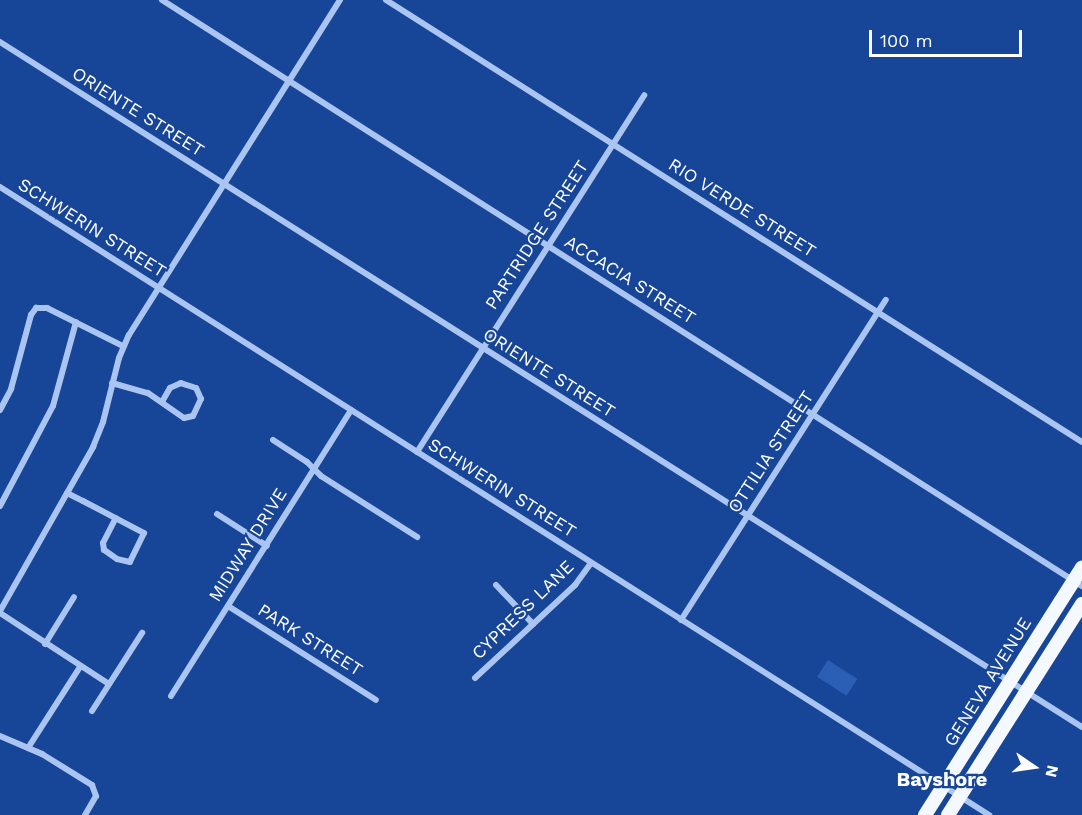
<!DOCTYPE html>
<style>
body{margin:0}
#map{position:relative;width:1082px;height:815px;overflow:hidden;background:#174597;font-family:"Work Sans",sans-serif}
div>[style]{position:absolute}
.green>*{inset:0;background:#2b5eb5;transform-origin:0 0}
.minor>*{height:6px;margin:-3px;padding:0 3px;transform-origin:3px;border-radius:3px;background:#aac5f1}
.primary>*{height:14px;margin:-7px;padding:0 7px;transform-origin:7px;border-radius:7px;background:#f4f8ff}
span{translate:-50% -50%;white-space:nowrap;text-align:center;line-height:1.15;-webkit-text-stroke:4.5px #174597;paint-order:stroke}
.street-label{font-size:18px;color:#fff}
.neighbourhood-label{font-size:20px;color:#fff;font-weight:700}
.north{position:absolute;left:1004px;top:737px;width:60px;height:60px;-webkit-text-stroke:4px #174597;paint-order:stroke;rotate:103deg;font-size:16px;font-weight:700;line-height:24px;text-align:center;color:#fff}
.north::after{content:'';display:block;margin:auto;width:21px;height:27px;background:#fff;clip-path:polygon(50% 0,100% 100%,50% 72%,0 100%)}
.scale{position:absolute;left:869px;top:30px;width:153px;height:27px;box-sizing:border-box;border:3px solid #fff;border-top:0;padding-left:8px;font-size:18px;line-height:21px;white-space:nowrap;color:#fff;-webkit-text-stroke:4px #174597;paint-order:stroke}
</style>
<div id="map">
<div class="green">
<div style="left:828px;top:660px;width:35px;height:20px;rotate:33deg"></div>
</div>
<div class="minor">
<div style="left:162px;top:0;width:1091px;rotate:32.5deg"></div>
<div style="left:386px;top:0;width:824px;rotate:32.42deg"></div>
<div style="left:0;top:42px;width:1281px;rotate:32.34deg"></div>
<div style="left:0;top:187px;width:1172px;rotate:32.41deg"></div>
<div style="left:112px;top:383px;width:37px;rotate:16deg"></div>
<div style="left:148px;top:393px;width:44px;rotate:34.8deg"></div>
<div style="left:184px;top:418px;width:9px;rotate:-13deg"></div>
<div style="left:193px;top:416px;width:19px;rotate:-65deg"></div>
<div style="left:201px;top:399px;width:12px;rotate:-114deg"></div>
<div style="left:196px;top:388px;width:16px;rotate:-162deg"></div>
<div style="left:181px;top:383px;width:12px;rotate:156deg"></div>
<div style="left:170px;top:388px;width:16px;rotate:120deg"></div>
<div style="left:0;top:410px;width:24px;rotate:-62deg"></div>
<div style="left:11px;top:389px;width:77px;rotate:-74.9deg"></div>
<div style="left:31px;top:315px;width:9px;rotate:-54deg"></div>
<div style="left:36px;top:308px;width:11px"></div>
<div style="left:47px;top:308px;width:85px;rotate:26.6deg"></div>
<div style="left:273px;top:440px;width:40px;rotate:32.9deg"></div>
<div style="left:307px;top:462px;width:20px;rotate:45deg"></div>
<div style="left:321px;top:476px;width:114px;rotate:32.4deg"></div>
<div style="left:417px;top:452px;width:423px;rotate:-57.5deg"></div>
<div style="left:67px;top:493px;width:18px;rotate:27deg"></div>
<div style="left:83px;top:501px;width:69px;rotate:27.7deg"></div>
<div style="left:144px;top:533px;width:32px;rotate:116deg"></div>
<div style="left:130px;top:562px;width:13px;rotate:-167deg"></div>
<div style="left:117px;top:559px;width:16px;rotate:-145deg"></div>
<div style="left:104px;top:550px;width:7px;rotate:-98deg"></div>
<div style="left:103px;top:543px;width:28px;rotate:-63deg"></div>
<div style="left:0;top:506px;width:113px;rotate:-62.1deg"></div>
<div style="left:53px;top:406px;width:87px;rotate:-74.7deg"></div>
<div style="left:217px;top:514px;width:59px;rotate:32.6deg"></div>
<div style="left:496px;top:585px;width:54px;rotate:46.5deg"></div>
<div style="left:228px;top:606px;width:175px;rotate:32.4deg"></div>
<div style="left:0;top:611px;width:189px;rotate:-60.4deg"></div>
<div style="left:93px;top:447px;width:27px;rotate:-68deg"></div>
<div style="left:103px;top:422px;width:66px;rotate:-76deg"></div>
<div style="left:119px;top:358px;width:25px;rotate:-67deg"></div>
<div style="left:129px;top:335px;width:396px;rotate:-57.8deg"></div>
<div style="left:0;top:613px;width:130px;rotate:33.1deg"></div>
<div style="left:681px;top:620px;width:380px;rotate:-57.4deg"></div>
<div style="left:45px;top:644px;width:55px;rotate:-58.3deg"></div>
<div style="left:475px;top:678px;width:137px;rotate:-42.9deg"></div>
<div style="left:575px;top:585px;width:27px;rotate:-54deg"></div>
<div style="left:171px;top:696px;width:338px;rotate:-57.8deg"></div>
<div style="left:92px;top:711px;width:93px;rotate:-57.3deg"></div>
<div style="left:0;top:736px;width:46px;rotate:23.2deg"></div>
<div style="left:42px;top:754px;width:59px;rotate:31.8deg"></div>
<div style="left:92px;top:785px;width:12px;rotate:70deg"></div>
<div style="left:96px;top:796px;width:22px;rotate:120deg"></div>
<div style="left:28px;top:748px;width:96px;rotate:-57.3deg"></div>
</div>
<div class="primary">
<div style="left:925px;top:815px;width:293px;rotate:-57.6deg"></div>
<div style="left:948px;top:815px;width:250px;rotate:-57.6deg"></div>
</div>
<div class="street-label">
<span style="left:138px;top:112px;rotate:32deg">ORIENTE STREET</span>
<span style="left:742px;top:208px;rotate:32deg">RIO VERDE STREET</span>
<span style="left:92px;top:228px;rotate:32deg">SCHWERIN STREET</span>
<span style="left:537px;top:235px;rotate:-57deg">PARTRIDGE STREET</span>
<span style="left:630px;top:280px;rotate:32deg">ACCACIA STREET</span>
<span style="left:549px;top:373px;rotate:32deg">ORIENTE STREET</span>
<span style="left:771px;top:452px;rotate:-57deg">OTTILIA STREET</span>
<span style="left:502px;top:488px;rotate:32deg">SCHWERIN STREET</span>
<span style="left:248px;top:545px;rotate:-58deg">MIDWAY DRIVE</span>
<span style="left:523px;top:610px;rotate:-44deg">CYPRESS LANE</span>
<span style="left:310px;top:640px;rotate:32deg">PARK STREET</span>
<span style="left:988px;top:682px;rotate:-58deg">GENEVA AVENUE</span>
</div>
<div class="neighbourhood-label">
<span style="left:942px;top:779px">Bayshore</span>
</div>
<div class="north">N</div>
<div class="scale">100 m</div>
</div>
